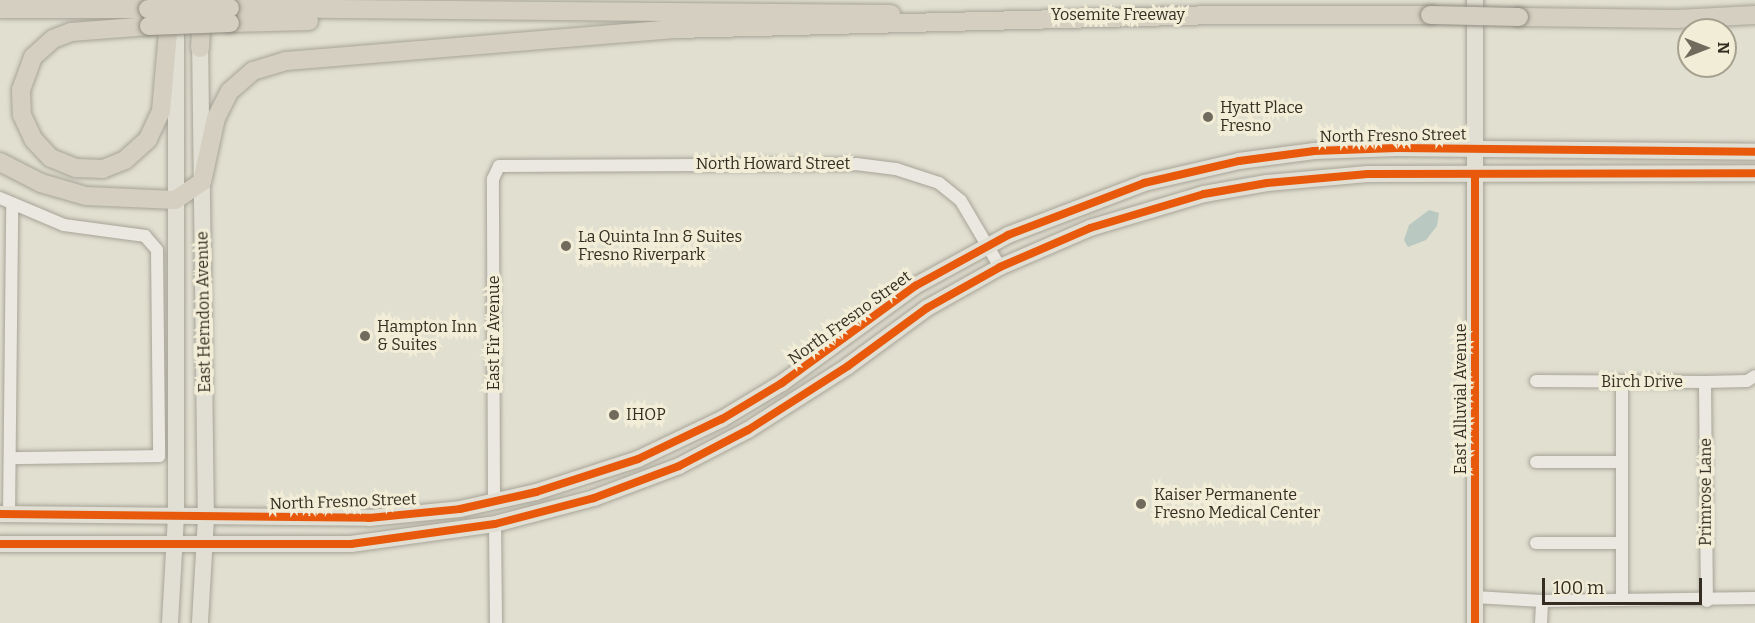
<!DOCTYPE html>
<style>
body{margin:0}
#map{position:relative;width:1755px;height:623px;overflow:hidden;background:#e1dfd0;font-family:Bitter,serif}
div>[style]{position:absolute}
.water>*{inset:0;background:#b9c8c1}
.roads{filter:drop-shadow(0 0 2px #a7a498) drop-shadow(0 0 2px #a7a498)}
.minor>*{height:12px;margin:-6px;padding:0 6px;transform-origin:6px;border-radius:6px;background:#eae8e0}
.major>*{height:16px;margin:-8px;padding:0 8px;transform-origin:8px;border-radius:8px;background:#e1dfd3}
.highway>*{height:18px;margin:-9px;padding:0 9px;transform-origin:9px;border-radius:9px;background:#d4cfc0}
.bridges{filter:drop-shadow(0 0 2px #8d897f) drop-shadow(0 0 2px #8d897f)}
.highway-bridge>*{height:18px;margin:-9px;padding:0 9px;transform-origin:9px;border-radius:9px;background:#d4cfc0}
.cycleway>*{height:8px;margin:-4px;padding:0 4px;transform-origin:4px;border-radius:4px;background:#e8590c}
.dots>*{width:16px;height:16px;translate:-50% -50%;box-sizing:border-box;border:3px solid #f2edd7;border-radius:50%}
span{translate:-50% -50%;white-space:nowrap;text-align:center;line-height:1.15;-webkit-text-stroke:6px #f2edd7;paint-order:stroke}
.street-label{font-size:16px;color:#352d21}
.poi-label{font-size:16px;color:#352d21}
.left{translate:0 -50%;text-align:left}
.north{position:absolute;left:1677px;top:18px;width:60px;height:60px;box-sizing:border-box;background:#f2edd7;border:2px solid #a6a08e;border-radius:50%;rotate:90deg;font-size:16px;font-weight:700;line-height:24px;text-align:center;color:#352d21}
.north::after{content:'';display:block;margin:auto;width:21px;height:27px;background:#716b5e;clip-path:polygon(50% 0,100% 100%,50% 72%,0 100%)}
.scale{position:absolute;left:1542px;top:578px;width:160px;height:27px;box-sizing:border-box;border:3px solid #352d21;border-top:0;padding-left:8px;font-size:18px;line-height:21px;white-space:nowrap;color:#352d21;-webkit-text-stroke:4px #f2edd7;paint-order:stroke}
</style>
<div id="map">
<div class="water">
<div style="clip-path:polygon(1429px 210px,1439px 213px,1437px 226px,1426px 240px,1408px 247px,1404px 240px,1409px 225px)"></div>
</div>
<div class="roads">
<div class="minor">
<div style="left:0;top:198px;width:69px;rotate:22.9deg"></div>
<div style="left:64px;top:225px;width:82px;rotate:7.7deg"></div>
<div style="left:145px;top:236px;width:18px;rotate:49deg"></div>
<div style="left:157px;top:250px;width:206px;rotate:89.4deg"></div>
<div style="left:159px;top:456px;width:148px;rotate:179.2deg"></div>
<div style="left:1536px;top:381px;width:169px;rotate:0.3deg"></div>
<div style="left:1705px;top:382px;width:42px;rotate:-1.4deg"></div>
<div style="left:1747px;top:381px;width:9px;rotate:-32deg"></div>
<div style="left:1705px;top:382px;width:219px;rotate:89.5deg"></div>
<div style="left:1536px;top:462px;width:86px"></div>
<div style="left:494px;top:502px;width:323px;rotate:-90.2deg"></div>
<div style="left:493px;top:179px;width:14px;rotate:-65deg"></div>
<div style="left:499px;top:166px;width:357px;rotate:-0.3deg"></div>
<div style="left:856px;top:164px;width:40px;rotate:7.1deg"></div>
<div style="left:896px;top:169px;width:45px;rotate:18deg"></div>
<div style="left:939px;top:183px;width:28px;rotate:39deg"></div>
<div style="left:961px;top:201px;width:77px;rotate:59.4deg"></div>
<div style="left:9px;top:514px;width:310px;rotate:-89.4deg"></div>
<div style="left:495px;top:524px;width:99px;rotate:89.4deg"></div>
<div style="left:1536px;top:543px;width:86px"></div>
<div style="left:1475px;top:597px;width:67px;rotate:3.4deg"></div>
<div style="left:1542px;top:601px;width:213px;rotate:-0.8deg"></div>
<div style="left:1622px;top:600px;width:218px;rotate:-90deg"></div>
<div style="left:1541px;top:623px;width:22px;rotate:-87deg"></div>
</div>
<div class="major">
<div style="left:200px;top:36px;width:482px;rotate:89.3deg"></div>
<div style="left:206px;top:518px;width:105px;rotate:93.3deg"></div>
<div style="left:0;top:514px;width:369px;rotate:0.6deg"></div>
<div style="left:369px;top:518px;width:91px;rotate:-5.6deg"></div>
<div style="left:460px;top:509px;width:78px;rotate:-12.6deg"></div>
<div style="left:536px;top:492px;width:107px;rotate:-17.9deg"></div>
<div style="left:638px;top:459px;width:93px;rotate:-25.5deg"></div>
<div style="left:722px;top:419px;width:70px;rotate:-31deg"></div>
<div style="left:782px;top:383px;width:165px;rotate:-36.1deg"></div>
<div style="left:915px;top:286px;width:106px;rotate:-28.7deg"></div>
<div style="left:1008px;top:235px;width:146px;rotate:-20.9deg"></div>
<div style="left:1144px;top:183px;width:98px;rotate:-13deg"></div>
<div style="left:1239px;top:161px;width:76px;rotate:-7.6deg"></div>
<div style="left:1314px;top:151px;width:83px;rotate:-2.1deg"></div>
<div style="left:1397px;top:148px;width:358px;rotate:0.6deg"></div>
<div style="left:0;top:544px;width:351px"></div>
<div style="left:351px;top:544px;width:145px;rotate:-7.9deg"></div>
<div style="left:495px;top:524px;width:102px;rotate:-14.7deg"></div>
<div style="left:594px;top:498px;width:91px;rotate:-20.6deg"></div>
<div style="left:679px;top:466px;width:78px;rotate:-27.6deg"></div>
<div style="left:748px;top:430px;width:119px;rotate:-32.6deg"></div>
<div style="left:848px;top:366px;width:98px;rotate:-36.3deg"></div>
<div style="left:927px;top:308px;width:84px;rotate:-29.3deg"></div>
<div style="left:1000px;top:267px;width:98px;rotate:-23.4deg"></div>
<div style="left:1090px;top:228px;width:119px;rotate:-16.6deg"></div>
<div style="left:1204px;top:194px;width:64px;rotate:-9.9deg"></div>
<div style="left:1267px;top:183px;width:101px;rotate:-5.1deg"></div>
<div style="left:1368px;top:174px;width:387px;rotate:-0.1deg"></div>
<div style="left:170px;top:623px;width:106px;rotate:-86.8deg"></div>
<div style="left:176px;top:517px;width:496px;rotate:-90deg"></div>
<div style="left:1475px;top:623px;width:623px;rotate:-90deg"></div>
</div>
<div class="highway">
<div style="left:230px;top:8px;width:661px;rotate:0.52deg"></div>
<div style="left:0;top:9px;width:148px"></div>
<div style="left:1206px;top:15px;width:224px"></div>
<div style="left:1519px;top:17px;width:158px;rotate:0.7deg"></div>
<div style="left:1677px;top:19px;width:78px;rotate:-2.9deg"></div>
<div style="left:230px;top:23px;width:79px;rotate:-1.5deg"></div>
<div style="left:149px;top:26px;width:78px;rotate:175.6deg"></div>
<div style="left:71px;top:32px;width:19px;rotate:159deg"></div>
<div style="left:53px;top:39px;width:27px;rotate:138deg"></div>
<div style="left:33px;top:57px;width:35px;rotate:110deg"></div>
<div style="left:21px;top:90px;width:25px;rotate:88deg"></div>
<div style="left:22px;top:115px;width:26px;rotate:65deg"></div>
<div style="left:33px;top:139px;width:26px;rotate:47deg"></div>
<div style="left:51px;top:158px;width:27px;rotate:22deg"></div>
<div style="left:76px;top:168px;width:27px;rotate:2deg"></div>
<div style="left:103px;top:169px;width:24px;rotate:-22deg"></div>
<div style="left:125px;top:160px;width:31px;rotate:-42deg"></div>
<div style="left:148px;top:139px;width:31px;rotate:-65deg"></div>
<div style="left:161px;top:111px;width:100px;rotate:-84.9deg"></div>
<div style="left:200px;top:48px;width:40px;rotate:-87.1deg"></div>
<div style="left:0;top:162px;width:46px;rotate:27.1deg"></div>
<div style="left:41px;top:183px;width:47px;rotate:16.1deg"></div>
<div style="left:86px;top:196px;width:89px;rotate:2.6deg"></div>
<div style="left:175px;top:200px;width:32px;rotate:-34deg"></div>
<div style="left:202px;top:182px;width:66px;rotate:-77.7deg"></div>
<div style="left:216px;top:118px;width:30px;rotate:-63deg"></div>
<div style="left:230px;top:91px;width:30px;rotate:-41deg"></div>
<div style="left:253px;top:71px;width:34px;rotate:-17deg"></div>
<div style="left:286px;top:61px;width:390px;rotate:-4.7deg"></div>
<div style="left:675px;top:29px;width:543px;rotate:-1.48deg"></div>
</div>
</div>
<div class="bridges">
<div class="highway-bridge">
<div style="left:148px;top:9px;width:82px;rotate:-0.7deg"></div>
<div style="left:1430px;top:15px;width:89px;rotate:1.3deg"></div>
<div style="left:149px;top:26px;width:81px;rotate:-2.1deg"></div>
</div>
</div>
<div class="cycleway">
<div style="left:1475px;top:174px;width:449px;rotate:90deg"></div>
<div style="left:0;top:514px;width:369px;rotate:0.6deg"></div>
<div style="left:369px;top:518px;width:91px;rotate:-5.6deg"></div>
<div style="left:460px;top:509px;width:78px;rotate:-12.6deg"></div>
<div style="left:536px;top:492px;width:107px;rotate:-17.9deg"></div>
<div style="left:638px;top:459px;width:93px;rotate:-25.5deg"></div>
<div style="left:722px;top:419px;width:70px;rotate:-31deg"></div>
<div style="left:782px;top:383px;width:165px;rotate:-36.1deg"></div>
<div style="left:915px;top:286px;width:106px;rotate:-28.7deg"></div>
<div style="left:1008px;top:235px;width:146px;rotate:-20.9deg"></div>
<div style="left:1144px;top:183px;width:98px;rotate:-13deg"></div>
<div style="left:1239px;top:161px;width:76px;rotate:-7.6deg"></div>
<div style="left:1314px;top:151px;width:83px;rotate:-2.1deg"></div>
<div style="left:1397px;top:148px;width:358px;rotate:0.6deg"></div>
<div style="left:0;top:544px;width:351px"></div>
<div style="left:351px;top:544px;width:145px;rotate:-7.9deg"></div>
<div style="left:495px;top:524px;width:102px;rotate:-14.7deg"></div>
<div style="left:594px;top:498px;width:91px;rotate:-20.6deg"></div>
<div style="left:679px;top:466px;width:78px;rotate:-27.6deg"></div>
<div style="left:748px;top:430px;width:119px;rotate:-32.6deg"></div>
<div style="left:848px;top:366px;width:98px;rotate:-36.3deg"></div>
<div style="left:927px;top:308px;width:84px;rotate:-29.3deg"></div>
<div style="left:1000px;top:267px;width:98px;rotate:-23.4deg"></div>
<div style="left:1090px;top:228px;width:119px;rotate:-16.6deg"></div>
<div style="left:1204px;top:194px;width:64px;rotate:-9.9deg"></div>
<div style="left:1267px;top:183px;width:101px;rotate:-5.1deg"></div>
<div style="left:1368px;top:174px;width:387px;rotate:-0.1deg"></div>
</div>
<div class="dots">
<div style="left:1208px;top:117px;background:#716b5e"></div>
<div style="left:566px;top:246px;background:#716b5e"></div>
<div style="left:365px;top:336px;background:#716b5e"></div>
<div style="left:614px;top:415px;background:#716b5e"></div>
<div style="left:1141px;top:504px;background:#716b5e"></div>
</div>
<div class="street-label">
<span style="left:1118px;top:15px">Yosemite Freeway</span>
<span style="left:1393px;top:136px;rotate:-1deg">North Fresno Street</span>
<span style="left:773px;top:164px">North Howard Street</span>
<span style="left:204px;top:312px;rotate:-91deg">East Herndon Avenue</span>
<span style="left:850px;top:318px;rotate:-36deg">North Fresno Street</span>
<span style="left:494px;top:333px;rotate:-90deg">East Fir Avenue</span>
<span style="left:1642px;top:382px">Birch Drive</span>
<span style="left:1461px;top:399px;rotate:-90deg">East Alluvial Avenue</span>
<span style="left:1706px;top:492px;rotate:-90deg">Primrose Lane</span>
<span style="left:343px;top:502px;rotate:-2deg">North Fresno Street</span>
</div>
<div class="poi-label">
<span class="left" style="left:1220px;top:117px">Hyatt Place<br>Fresno</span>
<span class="left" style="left:578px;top:246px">La Quinta Inn &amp; Suites<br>Fresno Riverpark</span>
<span class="left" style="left:377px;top:336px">Hampton Inn<br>&amp; Suites</span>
<span class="left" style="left:626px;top:415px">IHOP</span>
<span class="left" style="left:1154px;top:504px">Kaiser Permanente<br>Fresno Medical Center</span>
</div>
<div class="north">N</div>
<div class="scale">100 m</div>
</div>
